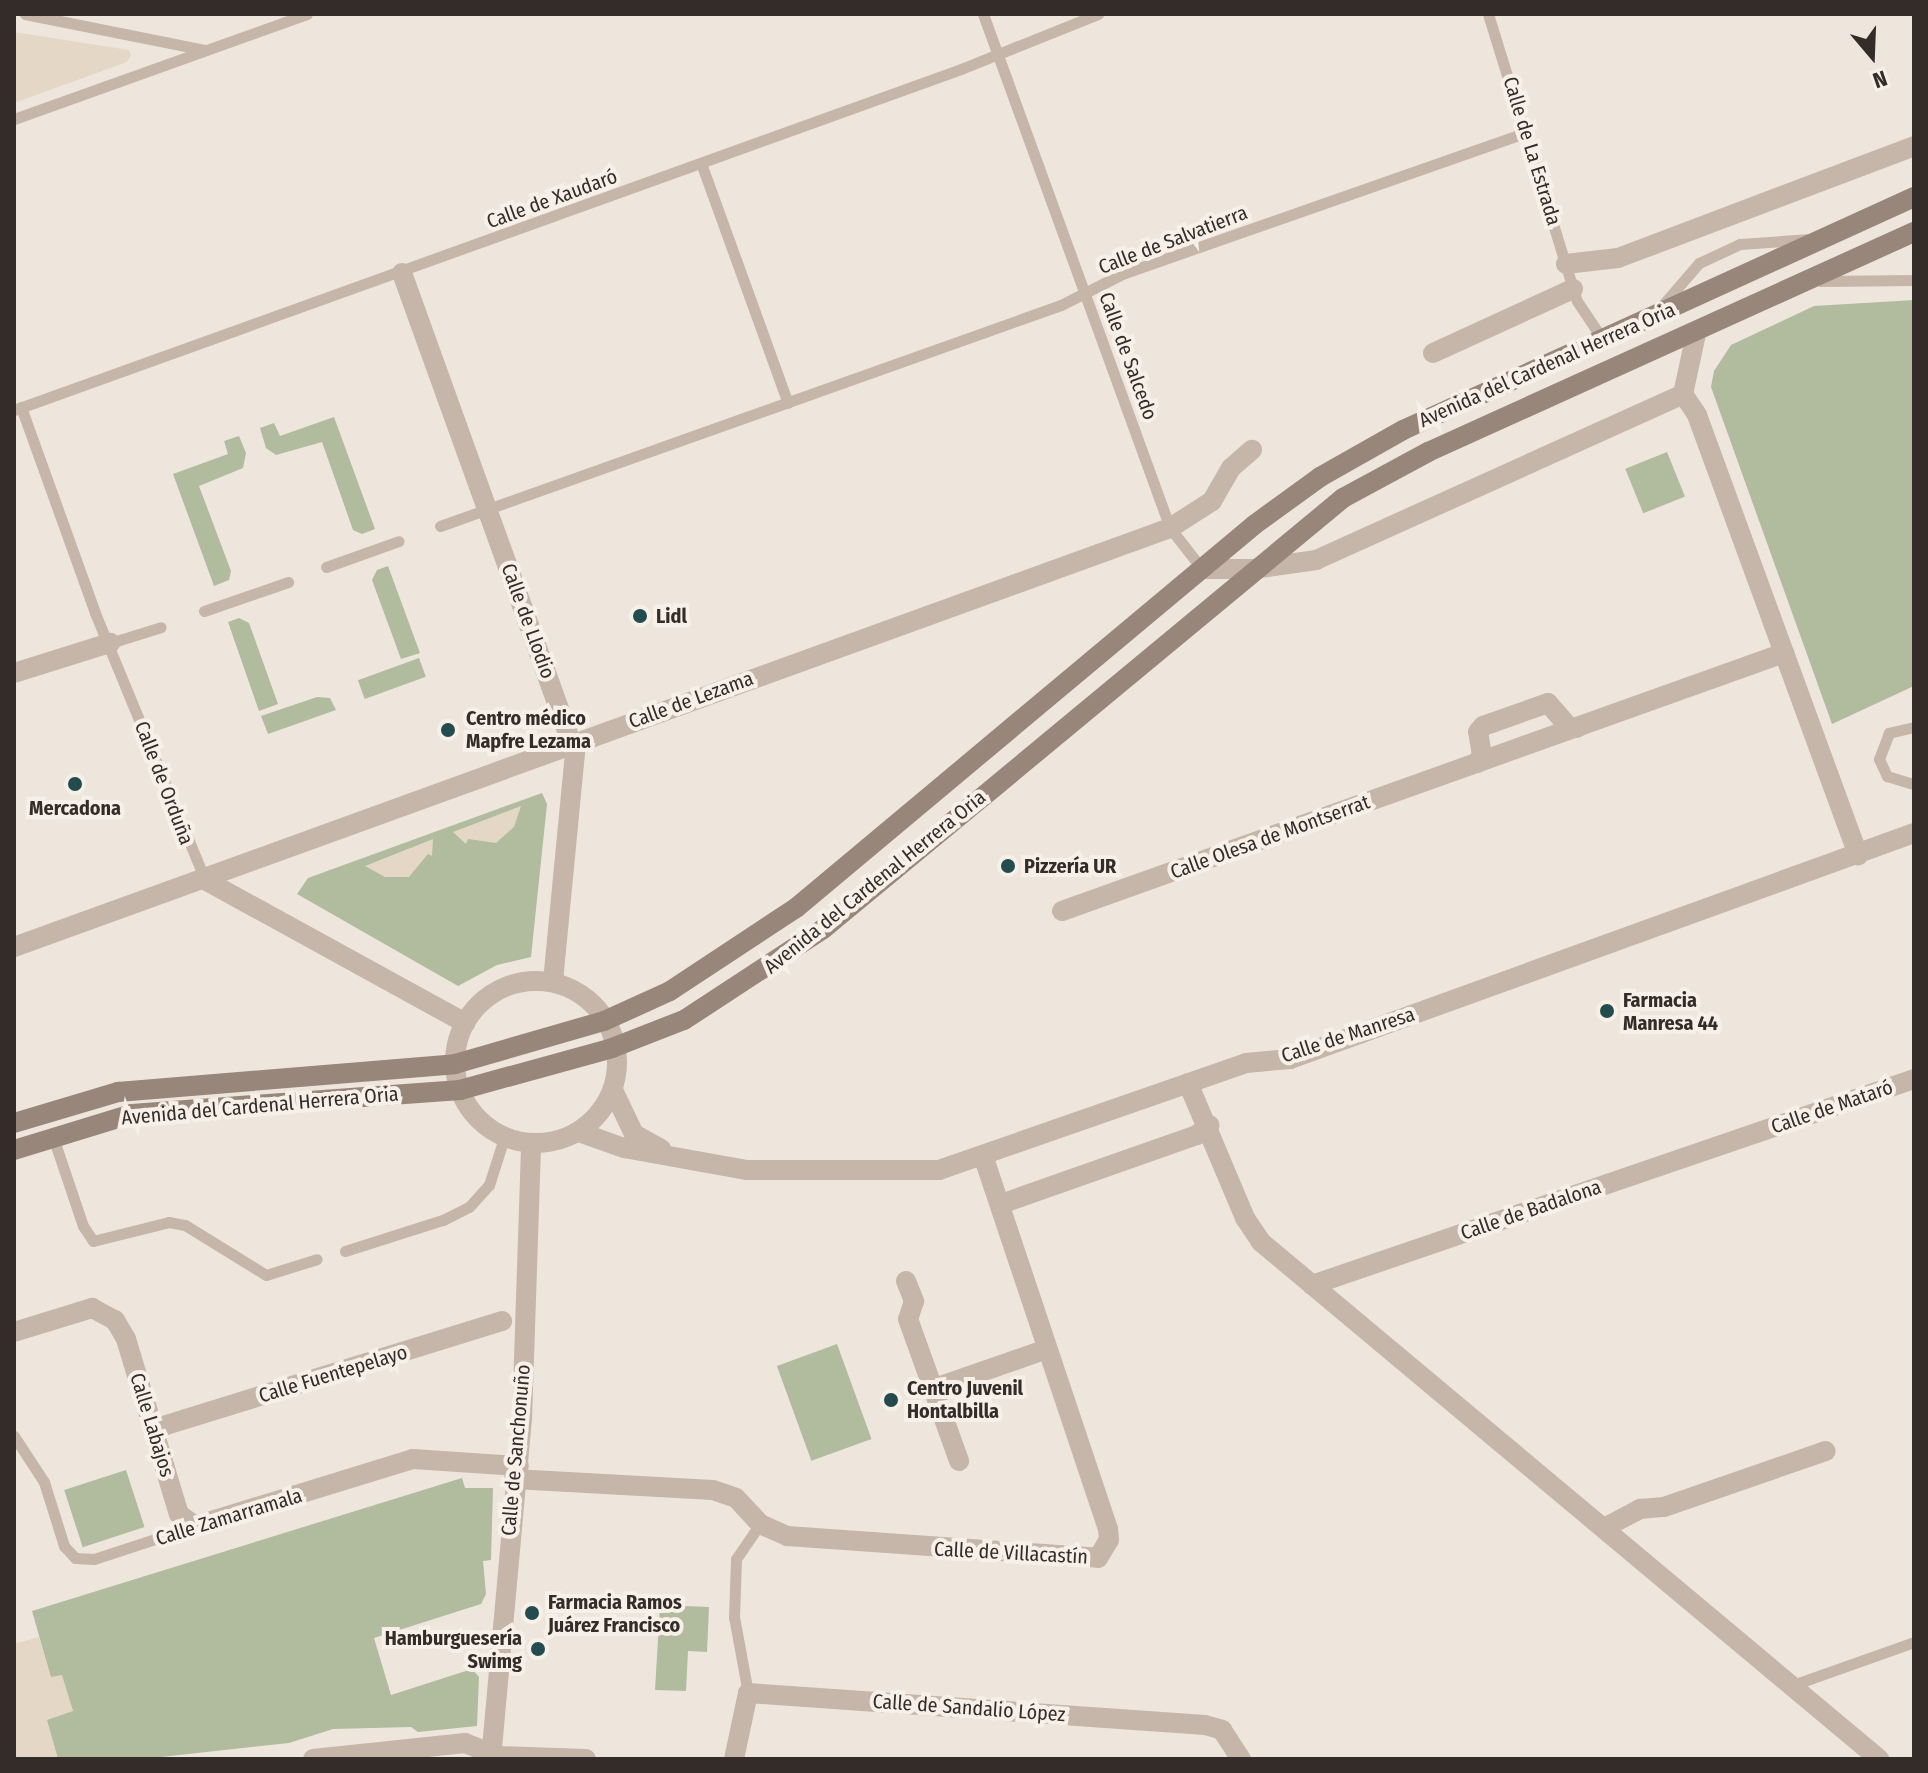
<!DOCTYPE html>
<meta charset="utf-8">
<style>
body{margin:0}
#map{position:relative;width:1928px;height:1773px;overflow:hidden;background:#eee6dc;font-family:"Fira Sans Condensed",sans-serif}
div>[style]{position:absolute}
.green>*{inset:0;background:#b1bb9e;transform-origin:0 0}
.plaza>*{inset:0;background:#e4d7c5}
.lane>*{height:11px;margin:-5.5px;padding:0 5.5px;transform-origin:5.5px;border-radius:5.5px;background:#c5b6a9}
.street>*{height:20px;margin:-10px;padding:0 10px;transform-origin:10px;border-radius:10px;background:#c5b6a9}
.street>.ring{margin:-10px;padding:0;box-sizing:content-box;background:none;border:20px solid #c5b6a9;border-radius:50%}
.secondary>*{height:20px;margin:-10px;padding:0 10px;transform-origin:10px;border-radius:10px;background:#98867b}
.dots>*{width:22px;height:22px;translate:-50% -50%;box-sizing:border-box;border:4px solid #f7f0e8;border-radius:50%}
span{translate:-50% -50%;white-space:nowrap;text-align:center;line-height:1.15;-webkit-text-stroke:8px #f7f0e8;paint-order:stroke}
.street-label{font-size:20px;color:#332c28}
.poi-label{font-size:20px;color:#332c28;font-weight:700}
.left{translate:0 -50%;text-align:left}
.right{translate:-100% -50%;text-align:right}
.frame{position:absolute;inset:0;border:16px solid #332c28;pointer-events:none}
.north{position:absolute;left:1832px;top:16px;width:80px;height:80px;-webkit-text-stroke:6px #f7f0e8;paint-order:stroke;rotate:161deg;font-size:22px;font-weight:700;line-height:32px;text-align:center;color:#332c28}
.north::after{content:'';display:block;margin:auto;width:28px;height:36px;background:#332c28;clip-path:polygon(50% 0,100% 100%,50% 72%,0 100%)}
</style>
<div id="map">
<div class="green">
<div style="clip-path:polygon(1914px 300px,1914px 686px,1832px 724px,1711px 387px,1714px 371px,1731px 345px,1814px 306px)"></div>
<div style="clip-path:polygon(334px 417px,375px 529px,362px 534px,353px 530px,322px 442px,276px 455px,266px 448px,260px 428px,274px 423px,280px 436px)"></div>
<div style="clip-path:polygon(239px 436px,246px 453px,243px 468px,199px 486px,231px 571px,229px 580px,214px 586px,173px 474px,228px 454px,224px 441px)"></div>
<div style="left:1667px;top:452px;width:48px;height:45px;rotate:68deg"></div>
<div style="clip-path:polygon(388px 566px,420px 653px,401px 659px,372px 580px,377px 570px)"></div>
<div style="clip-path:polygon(239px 618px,249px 623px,278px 704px,259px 711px,228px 622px)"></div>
<div style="left:419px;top:658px;width:20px;height:65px;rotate:70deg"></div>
<div style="clip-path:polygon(317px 697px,330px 698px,336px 710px,268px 734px,261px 716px)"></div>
<div style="clip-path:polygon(542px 793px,547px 804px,531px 957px,497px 965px,458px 986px,297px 894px,308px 878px)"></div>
<div style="left:837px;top:1344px;width:101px;height:64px;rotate:70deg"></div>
<div style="left:126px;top:1470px;width:60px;height:65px;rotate:72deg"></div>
<div style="clip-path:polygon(462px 1478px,465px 1488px,493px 1488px,491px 1560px,483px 1561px,486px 1594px,481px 1604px,374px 1638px,391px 1695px,472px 1669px,479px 1677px,477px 1726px,418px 1732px,411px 1727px,333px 1729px,289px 1743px,143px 1759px,58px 1759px,46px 1720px,73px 1710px,51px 1678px,32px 1611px)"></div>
<div style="clip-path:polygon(660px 1605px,709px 1607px,707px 1652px,688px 1651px,686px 1691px,655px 1690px)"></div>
</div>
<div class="plaza">
<div style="clip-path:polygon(14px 32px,129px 50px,131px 55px,127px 62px,14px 103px)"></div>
<div style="clip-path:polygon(521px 806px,514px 827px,496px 843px,468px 839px,466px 844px,453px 832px)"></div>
<div style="clip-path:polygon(433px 839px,432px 856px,428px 854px,409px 877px,385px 877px,365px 866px)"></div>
<div style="clip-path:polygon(39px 1637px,51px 1677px,62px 1675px,73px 1711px,47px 1720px,58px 1759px,14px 1759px,14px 1644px)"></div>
</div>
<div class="lane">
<div style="left:25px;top:14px;width:184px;rotate:11.3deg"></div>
<div style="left:983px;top:14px;width:547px;rotate:70.01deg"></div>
<div style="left:1170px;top:528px;width:52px;rotate:52deg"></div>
<div style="left:1488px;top:14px;width:300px;rotate:72.8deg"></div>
<div style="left:1577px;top:301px;width:47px;rotate:56.3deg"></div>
<div style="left:14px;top:119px;width:311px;rotate:-19.7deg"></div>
<div style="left:701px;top:163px;width:255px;rotate:70.1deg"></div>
<div style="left:1821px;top:281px;width:93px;rotate:-0.6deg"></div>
<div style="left:1660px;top:308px;width:60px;rotate:-49.1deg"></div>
<div style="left:1699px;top:263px;width:45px;rotate:-24.9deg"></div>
<div style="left:1740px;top:244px;width:70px;rotate:-4.1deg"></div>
<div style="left:21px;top:407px;width:219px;rotate:70.2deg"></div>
<div style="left:95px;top:613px;width:289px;rotate:67.6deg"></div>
<div style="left:14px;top:410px;width:1007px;rotate:-19.8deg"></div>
<div style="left:961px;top:69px;width:148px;rotate:-21.9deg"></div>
<div style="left:440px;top:526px;width:659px;rotate:-19.59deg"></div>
<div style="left:1061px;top:305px;width:68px;rotate:-26.9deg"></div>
<div style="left:1122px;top:274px;width:430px;rotate:-19.3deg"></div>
<div style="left:326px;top:567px;width:77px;rotate:-19.6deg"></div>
<div style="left:204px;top:611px;width:89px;rotate:-19deg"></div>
<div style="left:110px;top:643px;width:53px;rotate:-17.4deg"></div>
<div style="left:1914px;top:727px;width:26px;rotate:167deg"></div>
<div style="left:1889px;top:733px;width:28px;rotate:111deg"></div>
<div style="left:1879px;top:759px;width:19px;rotate:65deg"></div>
<div style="left:1887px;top:776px;width:28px;rotate:17deg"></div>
<div style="left:53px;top:1137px;width:94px;rotate:71.4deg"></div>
<div style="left:83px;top:1226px;width:18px;rotate:56deg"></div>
<div style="left:93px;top:1241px;width:78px;rotate:-14deg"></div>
<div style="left:169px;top:1222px;width:16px;rotate:11deg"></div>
<div style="left:185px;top:1225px;width:95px;rotate:31.7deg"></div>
<div style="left:266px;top:1275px;width:53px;rotate:-17.4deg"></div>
<div style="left:345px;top:1251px;width:103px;rotate:-17.6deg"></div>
<div style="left:443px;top:1220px;width:29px;rotate:-27deg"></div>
<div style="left:469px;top:1207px;width:30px;rotate:-48deg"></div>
<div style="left:489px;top:1185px;width:49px;rotate:-72.3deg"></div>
<div style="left:14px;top:1436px;width:55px;rotate:56.9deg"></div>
<div style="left:44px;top:1482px;width:67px;rotate:72.6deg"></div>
<div style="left:64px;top:1546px;width:16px;rotate:47deg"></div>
<div style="left:75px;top:1558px;width:19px;rotate:3deg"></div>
<div style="left:94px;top:1559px;width:106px;rotate:-18.1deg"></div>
<div style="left:1790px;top:1686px;width:132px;rotate:-19.5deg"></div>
<div style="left:748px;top:1693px;width:77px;rotate:-100.4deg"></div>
<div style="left:734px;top:1617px;width:58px;rotate:-88deg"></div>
<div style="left:736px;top:1559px;width:42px;rotate:-55.6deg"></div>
</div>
<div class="street">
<div style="left:1566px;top:264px;width:52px;rotate:-6.6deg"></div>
<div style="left:1618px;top:258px;width:316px;rotate:-20.7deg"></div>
<div style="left:402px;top:273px;width:510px;rotate:70.18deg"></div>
<div style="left:575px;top:753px;width:230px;rotate:95.5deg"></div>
<div style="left:1696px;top:334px;width:61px;rotate:102.2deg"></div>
<div style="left:1683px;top:394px;width:25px;rotate:56deg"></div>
<div style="left:1697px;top:415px;width:469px;rotate:69.9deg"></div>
<div style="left:1433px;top:353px;width:154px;rotate:-24.6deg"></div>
<div style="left:1202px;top:569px;width:51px"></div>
<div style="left:1253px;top:569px;width:64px;rotate:-8.1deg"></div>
<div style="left:1316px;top:560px;width:403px;rotate:-24.3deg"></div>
<div style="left:14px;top:673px;width:101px;rotate:-17.4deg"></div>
<div style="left:1477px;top:763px;width:9px;rotate:-54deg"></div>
<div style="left:1482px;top:756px;width:24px;rotate:-99deg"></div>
<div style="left:1478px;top:732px;width:8px;rotate:-50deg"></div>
<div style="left:1483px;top:726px;width:69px;rotate:-19.5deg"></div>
<div style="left:1548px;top:703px;width:32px;rotate:49deg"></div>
<div style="left:1569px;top:727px;width:8px;rotate:7deg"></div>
<div style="left:205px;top:880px;width:297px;rotate:28.8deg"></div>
<div style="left:1062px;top:911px;width:767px;rotate:-19.66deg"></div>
<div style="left:14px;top:947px;width:1230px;rotate:-19.92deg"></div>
<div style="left:1170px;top:528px;width:50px;rotate:-32.7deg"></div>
<div style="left:1212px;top:501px;width:38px;rotate:-60deg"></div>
<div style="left:1231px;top:468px;width:28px;rotate:-41deg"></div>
<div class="ring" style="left:455px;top:981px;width:142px;height:142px"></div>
<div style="left:1188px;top:1083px;width:147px;rotate:67.1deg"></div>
<div style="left:1245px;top:1218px;width:29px;rotate:56deg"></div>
<div style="left:1261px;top:1242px;width:806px;rotate:39.91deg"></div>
<div style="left:613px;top:1090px;width:49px;rotate:64.5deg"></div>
<div style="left:634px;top:1134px;width:31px;rotate:29deg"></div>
<div style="left:579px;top:1132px;width:48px;rotate:19.6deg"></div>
<div style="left:624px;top:1148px;width:124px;rotate:10.2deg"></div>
<div style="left:746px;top:1170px;width:193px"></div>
<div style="left:939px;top:1170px;width:325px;rotate:-19.2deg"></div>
<div style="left:1246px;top:1063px;width:44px;rotate:-5.2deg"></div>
<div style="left:1290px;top:1059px;width:664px;rotate:-19.91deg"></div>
<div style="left:1001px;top:1204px;width:208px;rotate:-19.4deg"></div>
<div style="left:1197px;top:1135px;width:16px;rotate:-38deg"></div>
<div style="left:906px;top:1281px;width:22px;rotate:68deg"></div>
<div style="left:914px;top:1301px;width:19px;rotate:108deg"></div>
<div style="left:908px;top:1319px;width:151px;rotate:70.2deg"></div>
<div style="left:1312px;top:1285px;width:636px;rotate:-18.89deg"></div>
<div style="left:14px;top:1332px;width:82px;rotate:-17.1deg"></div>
<div style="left:92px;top:1308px;width:26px;rotate:28deg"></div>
<div style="left:115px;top:1320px;width:22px;rotate:60deg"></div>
<div style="left:126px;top:1339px;width:183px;rotate:73.2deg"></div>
<div style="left:179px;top:1514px;width:20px;rotate:37deg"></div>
<div style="left:195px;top:1526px;width:228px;rotate:-17.1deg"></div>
<div style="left:413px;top:1459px;width:106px;rotate:3.8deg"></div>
<div style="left:935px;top:1388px;width:115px;rotate:-19.2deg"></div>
<div style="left:163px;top:1426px;width:355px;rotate:-17.2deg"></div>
<div style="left:514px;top:1479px;width:199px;rotate:3.2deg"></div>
<div style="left:713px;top:1490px;width:24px;rotate:19deg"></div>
<div style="left:736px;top:1498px;width:35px;rotate:47deg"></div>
<div style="left:760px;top:1524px;width:30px;rotate:24deg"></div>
<div style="left:787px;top:1536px;width:312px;rotate:4deg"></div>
<div style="left:1098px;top:1558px;width:21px;rotate:-59deg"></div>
<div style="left:1109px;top:1540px;width:11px;rotate:-95deg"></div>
<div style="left:1108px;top:1529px;width:393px;rotate:-108.5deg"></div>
<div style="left:1604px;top:1528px;width:41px;rotate:-27.8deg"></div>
<div style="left:1640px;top:1509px;width:24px;rotate:-5deg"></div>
<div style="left:1664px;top:1507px;width:171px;rotate:-19.1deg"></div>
<div style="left:313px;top:1759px;width:153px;rotate:-6deg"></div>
<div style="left:465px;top:1743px;width:35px;rotate:22deg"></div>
<div style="left:498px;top:1756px;width:88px;rotate:2deg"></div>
<div style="left:491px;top:1759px;width:341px;rotate:-84.8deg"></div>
<div style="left:522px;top:1419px;width:274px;rotate:-88.1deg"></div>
<div style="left:734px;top:1759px;width:67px;rotate:-78deg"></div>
<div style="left:748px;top:1693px;width:458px;rotate:4deg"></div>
<div style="left:1205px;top:1725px;width:18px;rotate:16deg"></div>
<div style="left:1222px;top:1730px;width:35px;rotate:57deg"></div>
</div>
<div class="secondary">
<div style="left:14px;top:1123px;width:109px;rotate:-16.6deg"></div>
<div style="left:118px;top:1092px;width:338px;rotate:-4.7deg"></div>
<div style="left:455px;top:1064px;width:155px;rotate:-16.1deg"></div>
<div style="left:604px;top:1021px;width:72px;rotate:-24.4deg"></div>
<div style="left:670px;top:991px;width:151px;rotate:-33.4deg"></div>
<div style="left:796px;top:908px;width:597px;rotate:-39.9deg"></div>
<div style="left:1254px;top:525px;width:82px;rotate:-36deg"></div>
<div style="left:1320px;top:477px;width:95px;rotate:-29.5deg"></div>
<div style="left:1403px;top:430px;width:562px;rotate:-24.51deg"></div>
<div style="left:14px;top:1150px;width:123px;rotate:-17deg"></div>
<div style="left:132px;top:1114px;width:329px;rotate:-4.2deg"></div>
<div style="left:460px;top:1090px;width:158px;rotate:-15.4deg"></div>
<div style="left:612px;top:1048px;width:77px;rotate:-21.3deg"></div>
<div style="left:684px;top:1020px;width:166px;rotate:-33.2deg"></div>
<div style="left:823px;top:929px;width:675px;rotate:-39.65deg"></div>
<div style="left:1343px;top:498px;width:97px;rotate:-28.4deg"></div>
<div style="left:1428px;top:452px;width:533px;rotate:-24.36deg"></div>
</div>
<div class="dots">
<div style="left:640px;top:616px;background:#234c4f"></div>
<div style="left:448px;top:730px;background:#234c4f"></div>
<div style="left:75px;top:784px;background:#234c4f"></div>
<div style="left:1008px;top:866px;background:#234c4f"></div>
<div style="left:1607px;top:1011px;background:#234c4f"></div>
<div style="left:891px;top:1400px;background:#234c4f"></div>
<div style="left:532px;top:1613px;background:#234c4f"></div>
<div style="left:538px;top:1649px;background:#234c4f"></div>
</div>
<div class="street-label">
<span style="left:1532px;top:151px;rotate:73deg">Calle de La Estrada</span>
<span style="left:552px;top:199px;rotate:-20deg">Calle de Xaudaró</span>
<span style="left:1173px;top:240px;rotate:-21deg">Calle de Salvatierra</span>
<span style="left:1128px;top:356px;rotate:70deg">Calle de Salcedo</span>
<span style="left:1547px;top:365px;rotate:-24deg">Avenida del Cardenal Herrera Oria</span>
<span style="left:528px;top:621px;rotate:70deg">Calle de Llodio</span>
<span style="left:691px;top:700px;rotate:-20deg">Calle de Lezama</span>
<span style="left:164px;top:783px;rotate:69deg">Calle de Orduña</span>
<span style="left:1270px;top:837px;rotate:-20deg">Calle Olesa de Montserrat</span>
<span style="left:875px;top:882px;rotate:-39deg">Avenida del Cardenal Herrera Oria</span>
<span style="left:1348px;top:1035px;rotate:-18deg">Calle de Manresa</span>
<span style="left:260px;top:1106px;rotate:-5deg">Avenida del Cardenal Herrera Oria</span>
<span style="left:1832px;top:1107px;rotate:-19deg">Calle de Mataró</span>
<span style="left:1531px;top:1210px;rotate:-19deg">Calle de Badalona</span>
<span style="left:333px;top:1374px;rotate:-17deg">Calle Fuentepelayo</span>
<span style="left:152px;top:1425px;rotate:73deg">Calle Labajos</span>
<span style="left:516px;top:1450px;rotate:-85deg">Calle de Sanchonuño</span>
<span style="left:229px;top:1517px;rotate:-17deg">Calle Zamarramala</span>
<span style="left:1011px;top:1553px;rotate:3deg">Calle de Villacastín</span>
<span style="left:969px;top:1708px;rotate:4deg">Calle de Sandalio López</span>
</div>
<div class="poi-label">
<span class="left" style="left:656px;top:616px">Lidl</span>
<span class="left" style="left:466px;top:730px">Centro médico<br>Mapfre Lezama</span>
<span style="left:75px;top:808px">Mercadona</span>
<span class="left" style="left:1024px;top:866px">Pizzería UR</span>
<span class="left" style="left:1623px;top:1012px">Farmacia<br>Manresa 44</span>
<span class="left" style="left:907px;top:1400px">Centro Juvenil<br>Hontalbilla</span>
<span class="left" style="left:548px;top:1614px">Farmacia Ramos<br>Juárez Francisco</span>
<span class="right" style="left:522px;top:1650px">Hamburguesería<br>Swimg</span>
</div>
<div class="frame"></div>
<div class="north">N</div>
</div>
